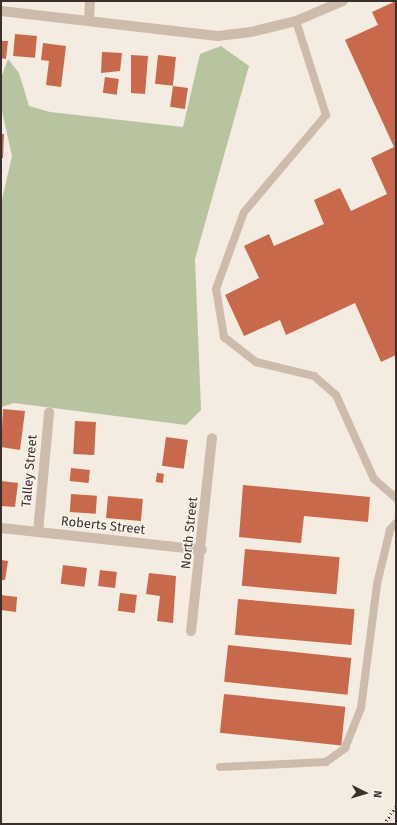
<!DOCTYPE html>
<style>
body{margin:0}
#map{position:relative;width:397px;height:825px;overflow:hidden;background:#f4ebe1;font-family:"Fira Sans",sans-serif}
div>[style]{position:absolute}
.green>*{inset:0;background:#b8c4a0}
.building>*{inset:0;background:#c8694b;transform-origin:0 0}
.service>*{height:8px;margin:-4px;padding:0 4px;transform-origin:4px;border-radius:4px;background:#cdbbac}
.minor>*{height:10px;margin:-5px;padding:0 5px;transform-origin:5px;border-radius:5px;background:#cdbbac}
.rail>*{height:3px;margin-top:-1.5px;transform-origin:0;background:repeating-linear-gradient(90deg,#3b302b 0 1px,transparent 0 4px)}
span{translate:-50% -50%;white-space:nowrap;text-align:center;line-height:1.15;-webkit-text-stroke:3px #fbf5ee;paint-order:stroke}
.street-label{font-size:13px;color:#3b302b}
.frame{position:absolute;inset:0;border:2px solid #3b302b;pointer-events:none}
.north{position:absolute;left:345px;top:773px;width:40px;height:40px;-webkit-text-stroke:3px #fbf5ee;paint-order:stroke;rotate:95deg;font-size:11px;font-weight:700;line-height:16px;text-align:center;color:#3b302b}
.north::after{content:'';display:block;margin:auto;width:14px;height:18px;background:#3b302b;clip-path:polygon(50% 0,100% 100%,50% 72%,0 100%)}
</style>
<div id="map">
<div class="green">
<div style="clip-path:polygon(221px 46px,249px 66px,195px 259px,201px 410px,186px 425px,14px 403px,1px 407px,1px 204px,12px 156px,1px 107px,1px 78px,8px 59px,19px 73px,29px 106px,50px 112px,183px 127px,200px 54px)"></div>
</div>
<div class="building">
<div style="clip-path:polygon(396px 1px,396px 355px,381px 362px,355px 303px,286px 335px,280px 320px,244px 336px,225px 295px,259px 278px,244px 246px,269px 234px,274px 246px,324px 224px,314px 200px,340px 188px,351px 211px,387px 194px,371px 158px,394px 147px,345px 40px,378px 25px,372px 12px)"></div>
<div style="left:15px;top:34px;width:22px;height:22px;rotate:5deg"></div>
<div style="clip-path:polygon(1px 41px,8px 41px,6px 59px,1px 58px)"></div>
<div style="clip-path:polygon(43px 43px,66px 46px,61px 87px,46px 85px,49px 61px,41px 60px)"></div>
<div style="clip-path:polygon(102px 52px,122px 53px,120px 71px,101px 73px)"></div>
<div style="clip-path:polygon(131px 55px,148px 56px,145px 94px,131px 93px)"></div>
<div style="left:158px;top:55px;width:18px;height:29px;rotate:6deg"></div>
<div style="left:105px;top:77px;width:14px;height:16px;rotate:8deg"></div>
<div style="left:173px;top:86px;width:15px;height:21px;rotate:8deg"></div>
<div style="clip-path:polygon(1px 134px,4px 134px,3px 158px,1px 158px)"></div>
<div style="clip-path:polygon(3px 409px,25px 411px,20px 450px,1px 447px)"></div>
<div style="left:75px;top:421px;width:21px;height:33px;rotate:3deg"></div>
<div style="left:166px;top:437px;width:22px;height:29px;rotate:8deg"></div>
<div style="left:71px;top:468px;width:19px;height:13px;rotate:6deg"></div>
<div style="left:157px;top:473px;width:7px;height:9px;rotate:8deg"></div>
<div style="clip-path:polygon(1px 481px,18px 483px,15px 507px,1px 506px)"></div>
<div style="clip-path:polygon(243px 485px,370px 497px,368px 522px,304px 516px,301px 543px,239px 537px)"></div>
<div style="left:71px;top:494px;width:26px;height:18px;rotate:4deg"></div>
<div style="left:108px;top:496px;width:35px;height:22px;rotate:5deg"></div>
<div style="left:245px;top:549px;width:95px;height:37px;rotate:5deg"></div>
<div style="clip-path:polygon(1px 560px,8px 561px,5px 580px,1px 580px)"></div>
<div style="left:63px;top:565px;width:24px;height:19px;rotate:7deg"></div>
<div style="left:100px;top:570px;width:17px;height:16px;rotate:7deg"></div>
<div style="clip-path:polygon(149px 573px,176px 576px,173px 623px,157px 621px,160px 596px,146px 594px)"></div>
<div style="left:120px;top:593px;width:17px;height:18px;rotate:7deg"></div>
<div style="clip-path:polygon(1px 595px,17px 597px,16px 612px,1px 610px)"></div>
<div style="left:238px;top:599px;width:117px;height:36px;rotate:5deg"></div>
<div style="left:228px;top:645px;width:124px;height:37px;rotate:6deg"></div>
<div style="left:224px;top:694px;width:122px;height:39px;rotate:6deg"></div>
</div>
<div class="service">
<div style="left:296px;top:21px;width:99px;rotate:72.3deg"></div>
<div style="left:326px;top:115px;width:127px;rotate:130.2deg"></div>
<div style="left:244px;top:212px;width:82px;rotate:110deg"></div>
<div style="left:216px;top:289px;width:49px;rotate:80.5deg"></div>
<div style="left:224px;top:337px;width:41px;rotate:38deg"></div>
<div style="left:256px;top:362px;width:60px;rotate:13.6deg"></div>
<div style="left:314px;top:376px;width:29px;rotate:41deg"></div>
<div style="left:336px;top:395px;width:92px;rotate:65.7deg"></div>
<div style="left:374px;top:479px;width:29px;rotate:41deg"></div>
<div style="left:220px;top:767px;width:106px;rotate:-2.7deg"></div>
<div style="left:326px;top:762px;width:24px;rotate:-36deg"></div>
<div style="left:345px;top:748px;width:43px;rotate:-68.2deg"></div>
<div style="left:361px;top:708px;width:125px;rotate:-82.6deg"></div>
<div style="left:377px;top:584px;width:56px;rotate:-76.5deg"></div>
<div style="left:390px;top:530px;width:9px;rotate:-49deg"></div>
</div>
<div class="minor">
<div style="left:1px;top:11px;width:218px;rotate:6.6deg"></div>
<div style="left:218px;top:36px;width:33px;rotate:-7deg"></div>
<div style="left:251px;top:32px;width:46px;rotate:-13.7deg"></div>
<div style="left:296px;top:21px;width:51px;rotate:-23.1deg"></div>
<div style="left:89px;top:20px;width:19px;rotate:-87deg"></div>
<div style="left:1px;top:528px;width:202px;rotate:6.2deg"></div>
<div style="left:38px;top:532px;width:120px;rotate:-84.7deg"></div>
<div style="left:191px;top:631px;width:194px;rotate:-83.8deg"></div>
</div>
<div class="rail">
<div style="left:384px;top:824px;width:22px;rotate:-56deg"></div>
</div>
<div class="street-label">
<span style="left:30px;top:471px;rotate:-85deg">Talley Street</span>
<span style="left:103px;top:526px;rotate:6deg">Roberts Street</span>
<span style="left:190px;top:533px;rotate:-84deg">North Street</span>
</div>
<div class="frame"></div>
<div class="north">N</div>
</div>
